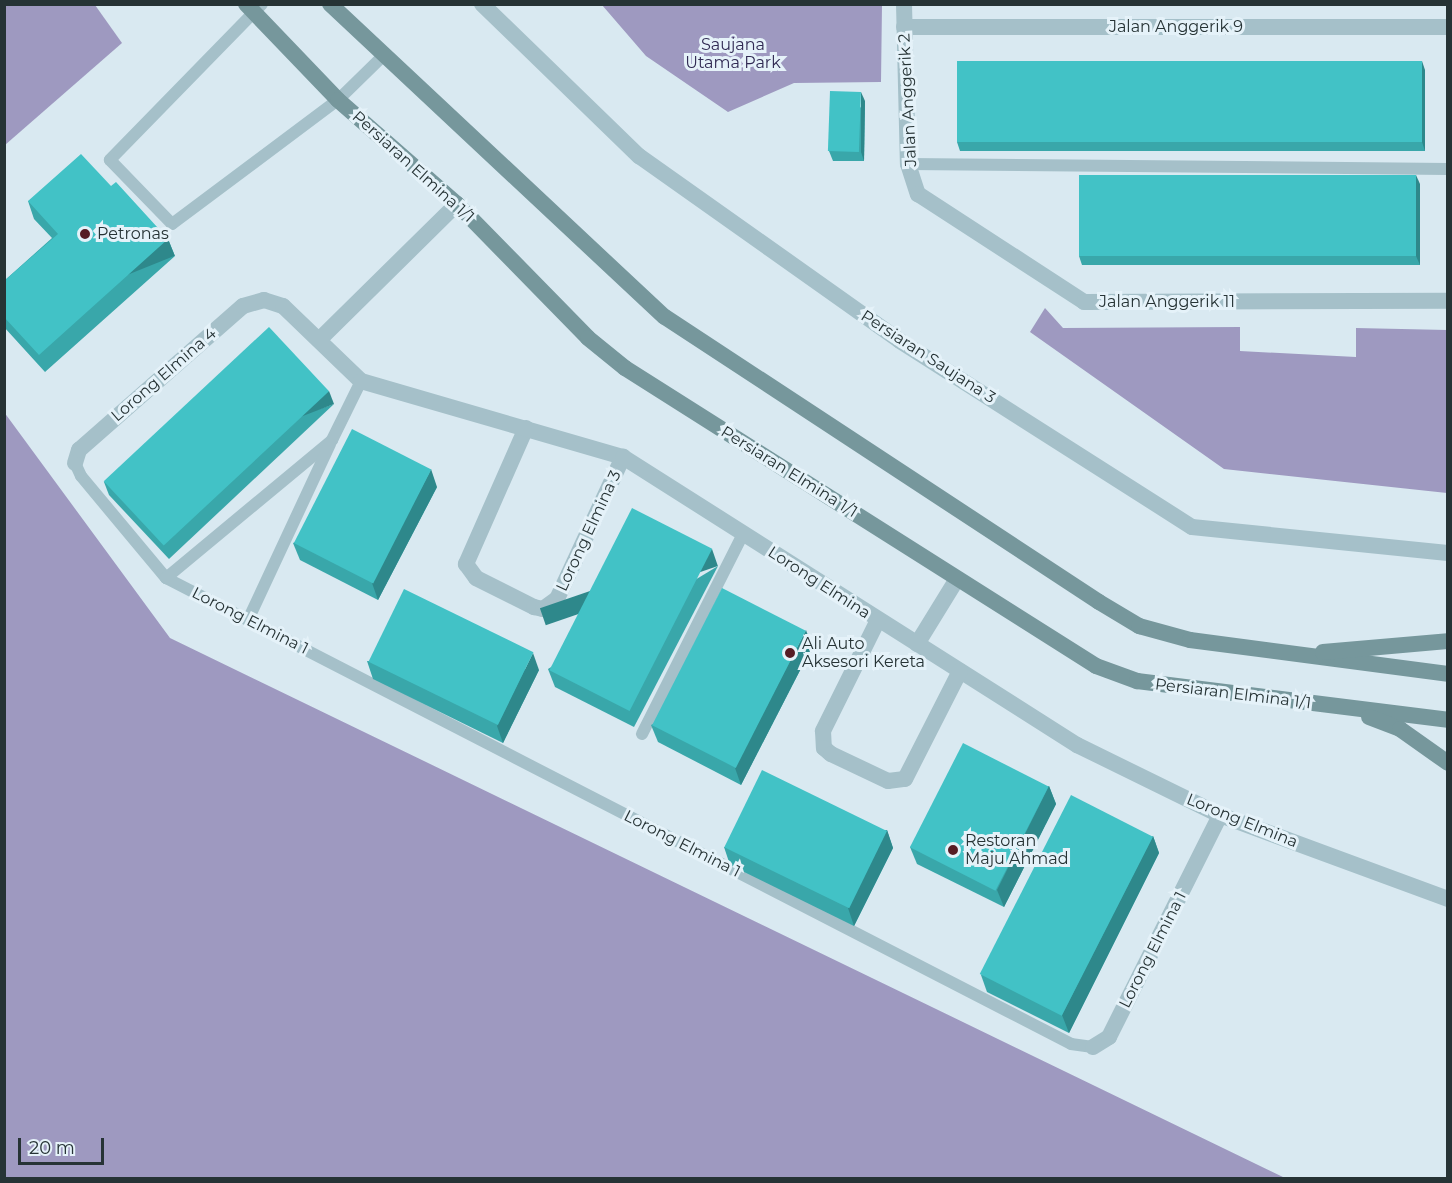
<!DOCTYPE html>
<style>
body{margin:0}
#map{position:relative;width:1452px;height:1183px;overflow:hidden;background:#d9e9f1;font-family:Montserrat,sans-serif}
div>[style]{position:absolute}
.green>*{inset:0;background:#9e99c0}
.service>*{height:12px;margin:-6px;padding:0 6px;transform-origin:6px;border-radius:6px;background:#a5c0c9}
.minor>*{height:16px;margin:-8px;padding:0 8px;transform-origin:8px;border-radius:8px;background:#a5c0c9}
.secondary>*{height:16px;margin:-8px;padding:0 8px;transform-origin:8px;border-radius:8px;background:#76979c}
.wall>*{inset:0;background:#39a7aa}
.shaded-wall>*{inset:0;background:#2e888b;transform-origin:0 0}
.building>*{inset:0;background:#42c2c6;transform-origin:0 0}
.dots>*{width:16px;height:16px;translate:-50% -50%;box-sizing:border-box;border:3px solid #e5f2f9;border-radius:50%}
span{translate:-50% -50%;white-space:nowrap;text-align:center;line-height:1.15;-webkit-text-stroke:6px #e5f2f9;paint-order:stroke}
.street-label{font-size:16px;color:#263335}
.park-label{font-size:16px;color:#302a53}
.poi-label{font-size:16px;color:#263335}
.left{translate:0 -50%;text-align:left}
.frame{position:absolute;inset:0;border:6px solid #263335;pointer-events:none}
.scale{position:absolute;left:18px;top:1138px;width:86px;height:27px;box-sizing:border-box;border:3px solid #263335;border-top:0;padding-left:8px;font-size:18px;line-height:21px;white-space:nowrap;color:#263335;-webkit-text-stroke:4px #e5f2f9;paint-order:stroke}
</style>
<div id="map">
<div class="green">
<div style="clip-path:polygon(5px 4px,95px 5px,122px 43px,5px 145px)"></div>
<div style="clip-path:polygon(602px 5px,882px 5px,881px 82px,794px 83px,728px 112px,646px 56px)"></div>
<div style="clip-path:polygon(1045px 308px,1063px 328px,1240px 327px,1240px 351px,1356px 357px,1356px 328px,1447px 330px,1447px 493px,1224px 469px,1030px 332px)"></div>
<div style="clip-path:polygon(4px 412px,170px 638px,1285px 1178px,5px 1178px)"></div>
</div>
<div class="service">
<div style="left:262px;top:4px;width:218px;rotate:134.3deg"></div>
<div style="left:110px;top:160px;width:89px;rotate:45.9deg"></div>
<div style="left:172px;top:224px;width:207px;rotate:-36.8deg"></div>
<div style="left:338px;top:100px;width:64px;rotate:-44.4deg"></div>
<div style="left:908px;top:164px;width:540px;rotate:0.53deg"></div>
<div style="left:75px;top:463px;width:14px;rotate:65deg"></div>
<div style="left:81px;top:476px;width:133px;rotate:50.2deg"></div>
<div style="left:166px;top:578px;width:1018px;rotate:27.24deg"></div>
<div style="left:1071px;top:1044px;width:22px;rotate:8deg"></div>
<div style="left:166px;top:578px;width:216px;rotate:-39.7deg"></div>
<div style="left:332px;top:440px;width:66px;rotate:-63.8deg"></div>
<div style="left:248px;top:620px;width:194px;rotate:-65deg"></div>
<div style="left:642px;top:734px;width:224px;rotate:-63.2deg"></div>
</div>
<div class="minor">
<div style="left:482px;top:4px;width:219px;rotate:44.1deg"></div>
<div style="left:639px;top:156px;width:320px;rotate:35.3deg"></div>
<div style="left:900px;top:341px;width:346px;rotate:32.5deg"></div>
<div style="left:1192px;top:527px;width:257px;rotate:5.8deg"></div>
<div style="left:904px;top:4px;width:160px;rotate:88.6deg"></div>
<div style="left:908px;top:164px;width:32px;rotate:72deg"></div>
<div style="left:918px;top:194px;width:198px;rotate:33deg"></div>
<div style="left:1084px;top:302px;width:364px;rotate:-0.2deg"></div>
<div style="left:904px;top:27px;width:544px"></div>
<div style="left:321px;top:338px;width:191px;rotate:-44.6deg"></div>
<div style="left:526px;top:428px;width:149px;rotate:113.8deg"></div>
<div style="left:466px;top:564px;width:17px;rotate:54deg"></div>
<div style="left:476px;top:578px;width:65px;rotate:26.6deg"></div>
<div style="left:534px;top:607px;width:9px;rotate:13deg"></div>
<div style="left:543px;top:609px;width:17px;rotate:-36deg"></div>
<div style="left:557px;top:599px;width:157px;rotate:-65.1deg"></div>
<div style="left:75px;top:463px;width:14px;rotate:-73deg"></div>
<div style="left:79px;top:450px;width:218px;rotate:-41.3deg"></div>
<div style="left:243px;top:306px;width:22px;rotate:-16deg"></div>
<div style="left:264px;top:300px;width:20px;rotate:18deg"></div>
<div style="left:283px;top:306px;width:108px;rotate:43.9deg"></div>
<div style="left:361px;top:381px;width:273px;rotate:16.2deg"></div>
<div style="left:623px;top:457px;width:538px;rotate:32.39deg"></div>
<div style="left:1077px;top:745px;width:159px;rotate:26.1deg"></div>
<div style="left:1220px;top:815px;width:243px;rotate:20.2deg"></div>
<div style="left:878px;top:620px;width:124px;rotate:116.4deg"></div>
<div style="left:823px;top:731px;width:17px;rotate:87deg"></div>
<div style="left:824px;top:748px;width:9px;rotate:41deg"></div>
<div style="left:831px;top:754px;width:63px;rotate:25.3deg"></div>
<div style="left:888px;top:781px;width:17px;rotate:-7deg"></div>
<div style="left:905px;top:779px;width:121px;rotate:-63deg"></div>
<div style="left:917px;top:644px;width:76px;rotate:-58.4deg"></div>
<div style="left:1093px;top:1047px;width:19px;rotate:-32deg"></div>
<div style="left:1109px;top:1037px;width:248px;rotate:-63.4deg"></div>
</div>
<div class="secondary">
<div style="left:246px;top:4px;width:133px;rotate:46.2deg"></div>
<div style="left:338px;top:100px;width:158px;rotate:41.2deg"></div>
<div style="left:457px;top:204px;width:187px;rotate:45.6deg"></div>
<div style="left:588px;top:338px;width:48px;rotate:39deg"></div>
<div style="left:625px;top:368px;width:557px;rotate:32.32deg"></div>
<div style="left:1096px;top:666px;width:44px;rotate:20.1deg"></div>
<div style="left:1137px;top:681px;width:313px;rotate:7.1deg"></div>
<div style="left:330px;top:4px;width:458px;rotate:43.1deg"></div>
<div style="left:665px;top:317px;width:519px;rotate:33.29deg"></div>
<div style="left:1099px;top:602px;width:47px;rotate:31deg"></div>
<div style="left:1139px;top:626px;width:53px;rotate:15.4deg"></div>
<div style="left:1190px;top:640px;width:260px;rotate:7.5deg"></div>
<div style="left:1323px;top:652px;width:125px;rotate:-5deg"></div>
<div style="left:1369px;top:717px;width:33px;rotate:21deg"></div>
<div style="left:1400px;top:729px;width:59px;rotate:35.3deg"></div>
</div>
<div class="wall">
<div style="clip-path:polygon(1425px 70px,1425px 151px,960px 151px,957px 142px)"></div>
<div style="clip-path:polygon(865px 101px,864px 161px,833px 161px,829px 151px)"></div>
<div style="clip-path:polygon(1420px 184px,1420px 265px,1082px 265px,1079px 256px)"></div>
<div style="clip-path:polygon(111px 186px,168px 239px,175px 256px,45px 372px,4px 327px,4px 281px,52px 238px,34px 219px,28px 201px)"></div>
<div style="clip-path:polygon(334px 404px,169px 559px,109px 495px,104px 482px)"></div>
<div style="clip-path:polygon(437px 487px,378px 600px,300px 560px,293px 543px)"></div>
<div style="clip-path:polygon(718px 566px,634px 727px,555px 687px,548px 669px)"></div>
<div style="clip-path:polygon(812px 647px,741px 785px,658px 742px,651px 725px)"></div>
<div style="clip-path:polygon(367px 661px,539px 670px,503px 743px,373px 679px)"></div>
<div style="clip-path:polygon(1049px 786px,1056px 804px,1004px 907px,917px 864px,910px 847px)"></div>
<div style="clip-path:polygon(887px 830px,893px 848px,854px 926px,730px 865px,724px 847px)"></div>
<div style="clip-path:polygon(1153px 836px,1159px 853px,1069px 1033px,987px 992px,981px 975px)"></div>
</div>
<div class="shaded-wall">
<div style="clip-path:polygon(1422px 61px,1425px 70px,1425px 151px,1422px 142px)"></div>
<div style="clip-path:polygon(861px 92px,865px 101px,864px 161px,861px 152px)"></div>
<div style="clip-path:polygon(1416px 175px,1420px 184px,1420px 265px,1416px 256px)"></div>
<div style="left:168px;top:239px;width:18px;height:173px;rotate:68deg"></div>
<div style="left:329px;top:391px;width:14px;height:226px;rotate:69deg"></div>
<div style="clip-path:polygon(431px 469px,437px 487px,378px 600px,372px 583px)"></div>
<div style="left:712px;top:549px;width:18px;height:182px;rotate:71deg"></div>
<div style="clip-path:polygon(806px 630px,812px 647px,741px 785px,735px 768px)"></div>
<div style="clip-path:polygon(533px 653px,539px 670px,503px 743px,497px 726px)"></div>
<div style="clip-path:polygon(1049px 786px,1056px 804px,1004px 907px,997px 890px)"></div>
<div style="clip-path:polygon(887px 830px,893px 848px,854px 926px,848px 908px)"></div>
<div style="clip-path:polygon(1153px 836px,1159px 853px,1069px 1033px,1062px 1015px)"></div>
</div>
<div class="building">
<div style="left:957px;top:61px;width:465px;height:81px"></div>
<div style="left:830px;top:91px;width:31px;height:60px;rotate:2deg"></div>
<div style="clip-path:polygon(81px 154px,111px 186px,116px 182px,168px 239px,39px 355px,4px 317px,4px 281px,58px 234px,28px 201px)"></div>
<div style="left:1079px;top:175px;width:337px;height:81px"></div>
<div style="left:269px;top:327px;width:88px;height:226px;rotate:47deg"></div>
<div style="left:352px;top:429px;width:89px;height:128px;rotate:27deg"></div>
<div style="left:632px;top:508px;width:90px;height:182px;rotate:27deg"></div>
<div style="left:722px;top:588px;width:94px;height:154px;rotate:27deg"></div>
<div style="left:404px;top:589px;width:144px;height:81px;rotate:26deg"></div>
<div style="left:963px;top:743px;width:96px;height:117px;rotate:27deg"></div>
<div style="left:762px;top:770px;width:139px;height:86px;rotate:26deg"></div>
<div style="left:1071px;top:795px;width:92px;height:201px;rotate:27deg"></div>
</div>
<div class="dots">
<div style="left:85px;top:234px;background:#561c24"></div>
<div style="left:790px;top:653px;background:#561c24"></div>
<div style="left:953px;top:850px;background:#561c24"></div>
</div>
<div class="street-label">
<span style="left:1176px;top:27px">Jalan Anggerik 9</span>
<span style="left:908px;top:100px;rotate:-93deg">Jalan Anggerik 2</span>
<span style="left:413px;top:167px;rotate:42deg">Persiaran Elmina 1/1</span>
<span style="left:1167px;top:302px">Jalan Anggerik 11</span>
<span style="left:928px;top:357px;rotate:33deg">Persiaran Saujana 3</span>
<span style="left:164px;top:375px;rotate:-41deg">Lorong Elmina 4</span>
<span style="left:789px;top:472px;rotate:32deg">Persiaran Elmina 1/1</span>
<span style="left:589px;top:531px;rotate:-65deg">Lorong Elmina 3</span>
<span style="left:819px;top:583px;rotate:33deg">Lorong Elmina</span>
<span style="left:250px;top:621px;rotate:27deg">Lorong Elmina 1</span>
<span style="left:1233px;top:694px;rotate:7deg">Persiaran Elmina 1/1</span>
<span style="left:1242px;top:821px;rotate:22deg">Lorong Elmina</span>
<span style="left:682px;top:844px;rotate:27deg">Lorong Elmina 1</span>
<span style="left:1153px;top:950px;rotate:-63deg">Lorong Elmina 1</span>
</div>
<div class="park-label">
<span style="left:733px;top:54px">Saujana<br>Utama Park</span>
</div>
<div class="poi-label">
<span class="left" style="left:97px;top:234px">Petronas</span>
<span class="left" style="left:802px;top:653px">Ali Auto<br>Aksesori Kereta</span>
<span class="left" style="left:965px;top:850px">Restoran<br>Maju Ahmad</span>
</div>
<div class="frame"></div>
<div class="scale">20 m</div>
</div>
